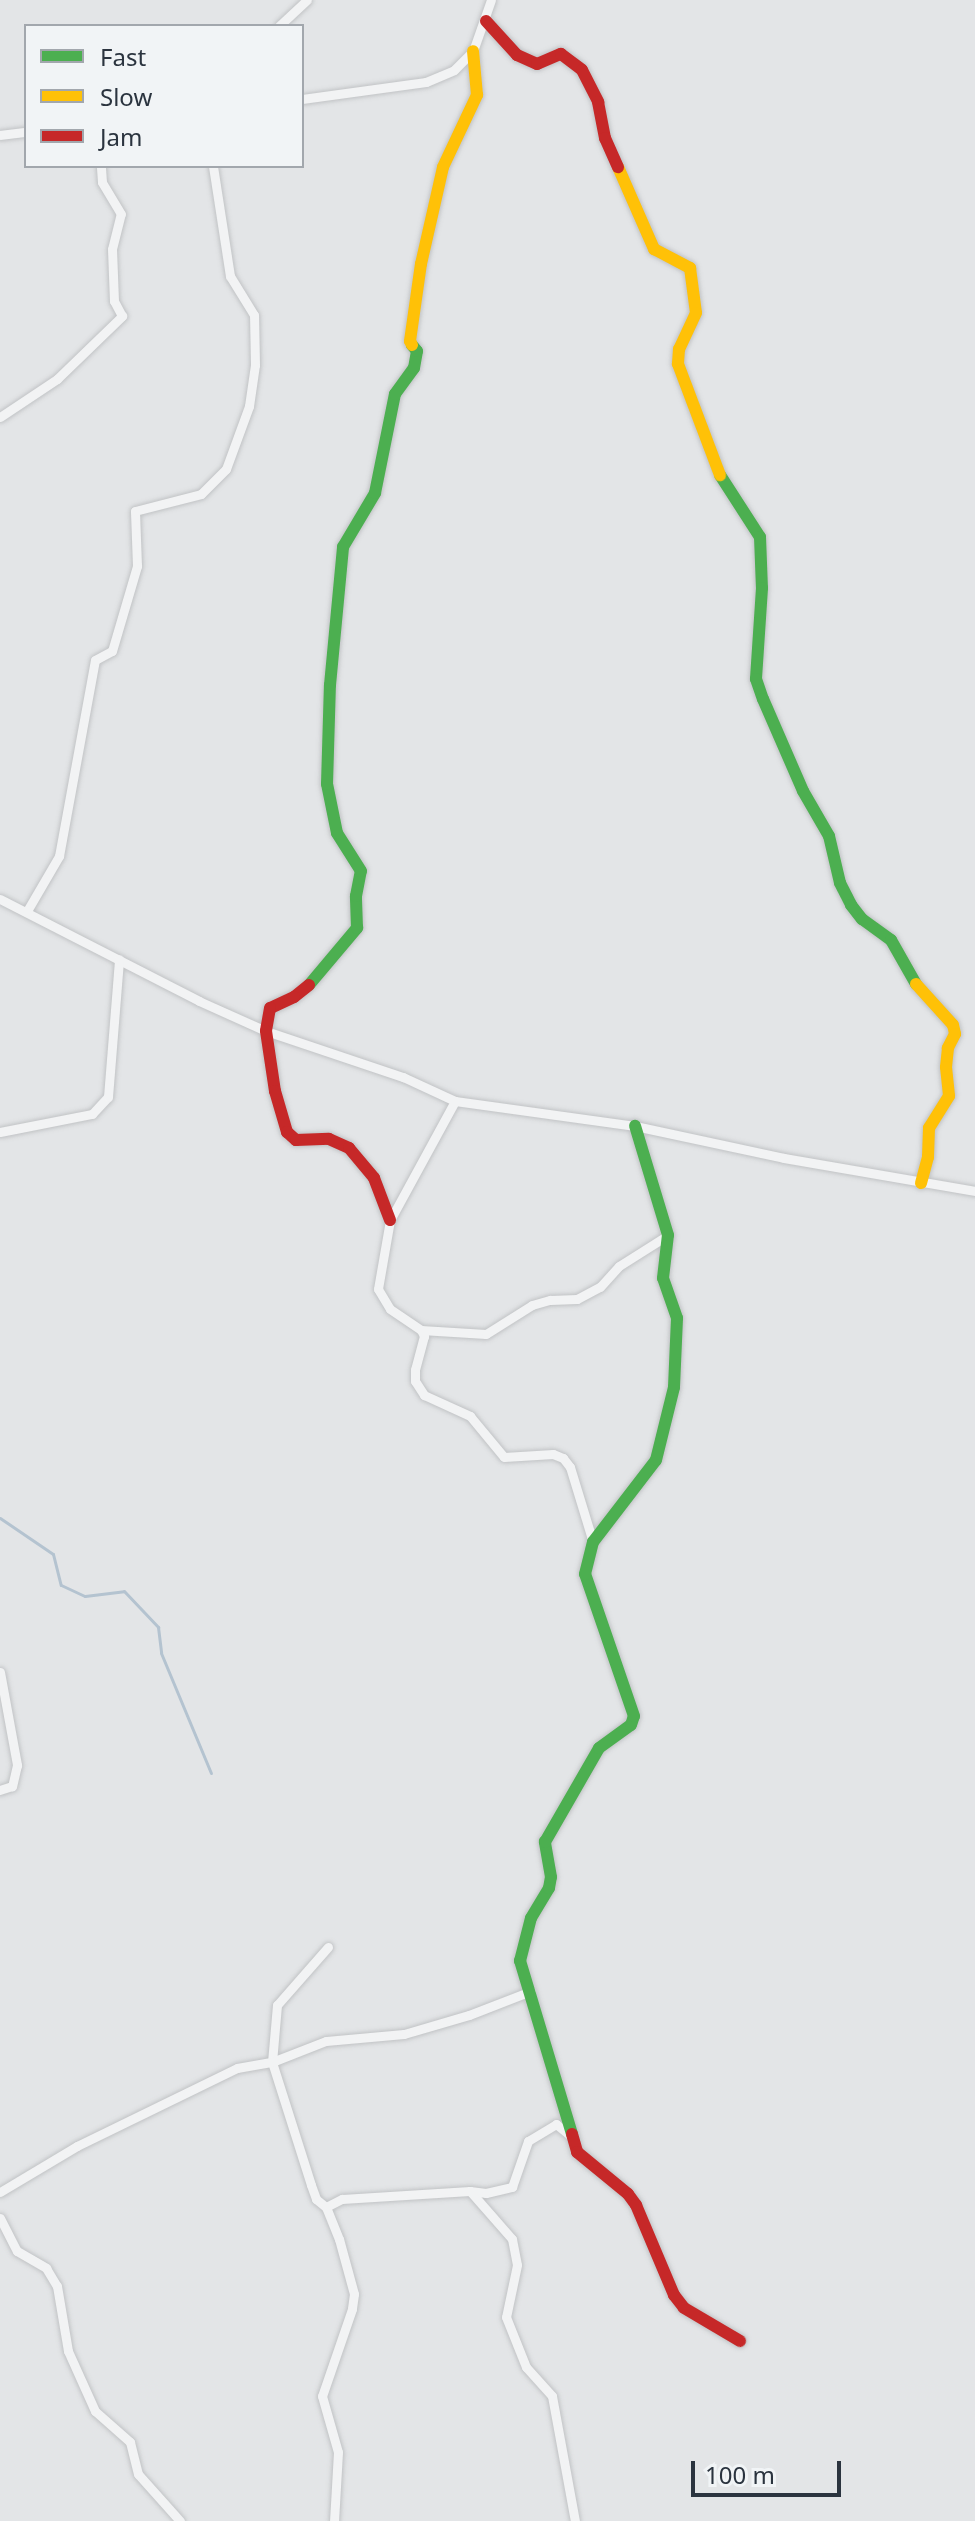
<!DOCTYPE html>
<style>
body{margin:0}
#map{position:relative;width:975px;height:2521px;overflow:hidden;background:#e3e5e7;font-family:"Noto Sans",sans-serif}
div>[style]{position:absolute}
.stream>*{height:3px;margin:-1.5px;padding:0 1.5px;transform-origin:1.5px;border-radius:1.5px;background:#b4c3d0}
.roads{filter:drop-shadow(0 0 2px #c1c3c5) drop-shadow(0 0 2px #c1c3c5)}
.street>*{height:9px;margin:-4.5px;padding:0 4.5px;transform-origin:4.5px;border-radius:4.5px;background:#f2f3f4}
.fast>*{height:12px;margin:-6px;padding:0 6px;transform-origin:6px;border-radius:6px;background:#4caf50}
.slow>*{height:12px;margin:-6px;padding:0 6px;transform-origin:6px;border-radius:6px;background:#ffc107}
.jam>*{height:12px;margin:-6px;padding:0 6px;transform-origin:6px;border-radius:6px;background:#c62828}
span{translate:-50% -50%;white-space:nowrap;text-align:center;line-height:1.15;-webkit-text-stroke:6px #f1f4f6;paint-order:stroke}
.legend{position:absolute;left:24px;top:24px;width:280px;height:144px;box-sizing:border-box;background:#f1f4f6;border:2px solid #a2a7ad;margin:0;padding:10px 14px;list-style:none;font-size:24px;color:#2b343f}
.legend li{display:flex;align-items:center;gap:16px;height:40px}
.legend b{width:40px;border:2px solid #a2a7ad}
.scale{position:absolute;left:691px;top:2461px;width:150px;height:36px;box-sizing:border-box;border:4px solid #2b343f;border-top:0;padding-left:10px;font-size:24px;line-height:28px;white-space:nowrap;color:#2b343f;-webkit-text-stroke:6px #f1f4f6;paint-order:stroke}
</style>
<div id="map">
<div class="stream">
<div style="left:0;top:1518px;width:64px;rotate:34.2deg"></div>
<div style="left:53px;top:1554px;width:32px;rotate:76deg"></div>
<div style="left:61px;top:1585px;width:26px;rotate:25deg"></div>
<div style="left:85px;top:1596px;width:39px;rotate:-7deg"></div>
<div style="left:124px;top:1591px;width:50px;rotate:46.6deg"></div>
<div style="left:158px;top:1627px;width:26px;rotate:83deg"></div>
<div style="left:161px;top:1653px;width:130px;rotate:67.4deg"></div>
</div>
<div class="roads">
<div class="street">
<div style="left:279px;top:26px;width:38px;rotate:-43deg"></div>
<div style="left:302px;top:99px;width:125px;rotate:-7.8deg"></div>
<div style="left:426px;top:82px;width:30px;rotate:-23deg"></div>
<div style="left:454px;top:70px;width:27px;rotate:-45deg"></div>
<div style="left:473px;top:51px;width:54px;rotate:-70.6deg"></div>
<div style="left:0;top:135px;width:26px;rotate:-7deg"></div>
<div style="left:0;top:417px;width:69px;rotate:-33.7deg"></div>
<div style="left:57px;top:379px;width:91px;rotate:-44.1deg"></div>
<div style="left:122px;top:316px;width:17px;rotate:-118deg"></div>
<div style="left:114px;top:301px;width:52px;rotate:-92.2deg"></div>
<div style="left:112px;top:249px;width:36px;rotate:-76deg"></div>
<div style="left:121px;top:214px;width:37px;rotate:-121deg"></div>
<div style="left:102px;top:182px;width:16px;rotate:-94deg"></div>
<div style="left:0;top:899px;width:224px;rotate:27.1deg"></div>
<div style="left:199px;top:1001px;width:73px;rotate:24.1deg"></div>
<div style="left:266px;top:1031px;width:145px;rotate:18.6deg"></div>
<div style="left:403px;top:1077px;width:57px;rotate:24.8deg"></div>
<div style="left:455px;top:1101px;width:182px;rotate:7.9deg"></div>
<div style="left:635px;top:1126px;width:152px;rotate:12.1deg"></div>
<div style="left:784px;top:1158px;width:194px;rotate:9.8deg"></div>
<div style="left:27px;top:911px;width:64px;rotate:-59.8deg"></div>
<div style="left:59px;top:856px;width:199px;rotate:-79.6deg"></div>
<div style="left:95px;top:660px;width:19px;rotate:-28deg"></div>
<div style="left:112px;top:651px;width:89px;rotate:-73.6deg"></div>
<div style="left:137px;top:566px;width:55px;rotate:-92.1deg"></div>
<div style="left:135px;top:511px;width:68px;rotate:-14.4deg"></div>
<div style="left:201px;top:494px;width:35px;rotate:-45deg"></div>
<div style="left:226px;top:469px;width:67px;rotate:-69.9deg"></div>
<div style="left:249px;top:406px;width:41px;rotate:-81.7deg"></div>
<div style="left:255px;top:365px;width:50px;rotate:-91.1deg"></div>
<div style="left:254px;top:315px;width:46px;rotate:-121.6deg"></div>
<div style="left:230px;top:276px;width:111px;rotate:-98.8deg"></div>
<div style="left:455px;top:1101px;width:136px;rotate:118.6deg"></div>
<div style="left:390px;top:1220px;width:70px;rotate:99.9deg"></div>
<div style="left:378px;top:1289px;width:23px;rotate:59deg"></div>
<div style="left:390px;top:1309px;width:37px;rotate:34deg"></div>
<div style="left:421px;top:1330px;width:7px;rotate:63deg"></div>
<div style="left:424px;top:1336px;width:35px;rotate:105deg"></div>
<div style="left:415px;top:1370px;width:11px;rotate:90deg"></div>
<div style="left:415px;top:1381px;width:17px;rotate:57deg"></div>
<div style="left:424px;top:1395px;width:51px;rotate:24.5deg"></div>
<div style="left:470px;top:1416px;width:53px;rotate:50.3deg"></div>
<div style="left:504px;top:1457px;width:49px;rotate:-3.5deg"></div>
<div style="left:553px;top:1454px;width:11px;rotate:22deg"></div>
<div style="left:563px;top:1458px;width:11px;rotate:52deg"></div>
<div style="left:570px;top:1467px;width:78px;rotate:73deg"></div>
<div style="left:0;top:1132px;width:94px;rotate:-11.1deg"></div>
<div style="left:92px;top:1114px;width:23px;rotate:-47deg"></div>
<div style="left:108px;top:1097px;width:138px;rotate:-85.4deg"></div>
<div style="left:421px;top:1330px;width:65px;rotate:3.5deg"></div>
<div style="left:486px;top:1334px;width:54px;rotate:-32.2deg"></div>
<div style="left:532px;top:1305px;width:19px;rotate:-16deg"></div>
<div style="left:550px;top:1300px;width:27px;rotate:-2deg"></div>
<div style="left:577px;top:1299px;width:26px;rotate:-28deg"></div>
<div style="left:600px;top:1287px;width:28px;rotate:-48deg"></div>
<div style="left:619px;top:1266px;width:58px;rotate:-32.3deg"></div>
<div style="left:0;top:1672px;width:95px;rotate:79.6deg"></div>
<div style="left:17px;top:1765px;width:22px;rotate:103deg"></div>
<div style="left:12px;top:1786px;width:13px;rotate:162deg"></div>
<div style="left:328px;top:1947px;width:77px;rotate:131.3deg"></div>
<div style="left:277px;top:2005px;width:57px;rotate:95deg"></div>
<div style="left:272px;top:2062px;width:129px;rotate:72.4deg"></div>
<div style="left:311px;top:2185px;width:15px;rotate:70deg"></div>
<div style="left:316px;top:2199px;width:13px;rotate:39deg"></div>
<div style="left:326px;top:2207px;width:35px;rotate:68deg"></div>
<div style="left:339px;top:2239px;width:57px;rotate:74.7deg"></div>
<div style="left:354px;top:2294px;width:15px;rotate:98deg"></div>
<div style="left:352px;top:2309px;width:92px;rotate:109deg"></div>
<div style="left:322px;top:2396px;width:58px;rotate:74.1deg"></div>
<div style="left:338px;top:2452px;width:69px;rotate:93.3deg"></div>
<div style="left:470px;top:2191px;width:16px;rotate:7deg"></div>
<div style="left:486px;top:2193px;width:27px;rotate:-13deg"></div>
<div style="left:512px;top:2187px;width:49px;rotate:-70.8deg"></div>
<div style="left:528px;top:2141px;width:33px;rotate:-31deg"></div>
<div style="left:556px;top:2124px;width:19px;rotate:39deg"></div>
<div style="left:0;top:2192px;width:90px;rotate:-30.9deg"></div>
<div style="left:77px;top:2146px;width:178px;rotate:-26deg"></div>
<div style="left:237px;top:2068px;width:36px;rotate:-10deg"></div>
<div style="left:272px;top:2062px;width:58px;rotate:-21.3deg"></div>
<div style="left:326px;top:2041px;width:78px;rotate:-5.1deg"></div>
<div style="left:404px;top:2034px;width:68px;rotate:-16.3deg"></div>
<div style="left:469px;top:2015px;width:66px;rotate:-21.2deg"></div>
<div style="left:326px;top:2207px;width:18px;rotate:-27deg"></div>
<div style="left:342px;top:2199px;width:128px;rotate:-3.6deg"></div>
<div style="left:470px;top:2191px;width:64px;rotate:48.8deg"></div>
<div style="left:512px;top:2239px;width:26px;rotate:79deg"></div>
<div style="left:517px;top:2265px;width:53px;rotate:101.9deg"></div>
<div style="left:506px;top:2317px;width:54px;rotate:68.2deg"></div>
<div style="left:526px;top:2367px;width:39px;rotate:48deg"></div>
<div style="left:552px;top:2396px;width:127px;rotate:79.6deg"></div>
<div style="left:0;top:2218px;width:37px;rotate:63deg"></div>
<div style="left:17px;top:2251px;width:34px;rotate:30deg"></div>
<div style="left:46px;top:2268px;width:21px;rotate:59deg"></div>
<div style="left:57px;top:2286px;width:66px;rotate:80.4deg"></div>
<div style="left:68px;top:2351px;width:66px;rotate:65.8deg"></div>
<div style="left:95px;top:2411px;width:47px;rotate:41.5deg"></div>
<div style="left:130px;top:2442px;width:33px;rotate:76deg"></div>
<div style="left:138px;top:2474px;width:63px;rotate:48.2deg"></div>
</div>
<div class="fast">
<div style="left:720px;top:475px;width:74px;rotate:57.2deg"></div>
<div style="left:760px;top:537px;width:51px;rotate:87.8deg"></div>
<div style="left:762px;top:588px;width:91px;rotate:93.8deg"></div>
<div style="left:756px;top:679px;width:21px;rotate:71deg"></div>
<div style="left:763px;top:699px;width:100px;rotate:66.5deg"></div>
<div style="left:803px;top:791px;width:52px;rotate:60deg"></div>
<div style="left:829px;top:836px;width:48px;rotate:76.8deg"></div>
<div style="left:840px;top:883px;width:25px;rotate:63deg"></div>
<div style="left:851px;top:905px;width:18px;rotate:52deg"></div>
<div style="left:862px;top:919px;width:36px;rotate:36deg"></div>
<div style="left:891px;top:940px;width:51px;rotate:60.4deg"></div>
<div style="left:309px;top:985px;width:75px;rotate:-49.9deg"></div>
<div style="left:357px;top:928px;width:32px;rotate:-92deg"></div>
<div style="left:356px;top:896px;width:25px;rotate:-79deg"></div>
<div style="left:361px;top:871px;width:45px;rotate:-122.3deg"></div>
<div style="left:337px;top:833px;width:50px;rotate:-101.5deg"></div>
<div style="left:327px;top:784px;width:99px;rotate:-88.3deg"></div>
<div style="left:330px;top:685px;width:139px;rotate:-84.6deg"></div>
<div style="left:343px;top:547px;width:63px;rotate:-59.3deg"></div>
<div style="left:375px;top:493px;width:101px;rotate:-78.6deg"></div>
<div style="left:395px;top:394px;width:32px;rotate:-54deg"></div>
<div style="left:414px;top:368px;width:17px;rotate:-80deg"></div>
<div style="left:417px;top:351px;width:8px;rotate:-130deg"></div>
<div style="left:572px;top:2134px;width:181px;rotate:-106.7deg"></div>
<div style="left:520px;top:1961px;width:44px;rotate:-75.7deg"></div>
<div style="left:531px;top:1918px;width:35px;rotate:-59deg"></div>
<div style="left:549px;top:1888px;width:11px;rotate:-80deg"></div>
<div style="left:551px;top:1877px;width:36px;rotate:-100deg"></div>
<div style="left:545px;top:1842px;width:108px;rotate:-60.1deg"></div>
<div style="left:599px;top:1748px;width:39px;rotate:-36deg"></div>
<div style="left:631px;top:1725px;width:9px;rotate:-72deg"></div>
<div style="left:634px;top:1716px;width:150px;rotate:-109deg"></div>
<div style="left:585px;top:1574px;width:33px;rotate:-76deg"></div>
<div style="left:593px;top:1542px;width:103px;rotate:-52.5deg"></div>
<div style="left:656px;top:1460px;width:75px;rotate:-76.1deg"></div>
<div style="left:674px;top:1387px;width:69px;rotate:-87.5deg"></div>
<div style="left:677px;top:1318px;width:42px;rotate:-109.3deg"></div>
<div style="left:663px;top:1278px;width:43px;rotate:-83.4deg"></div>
<div style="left:668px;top:1235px;width:114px;rotate:-106.8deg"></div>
</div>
<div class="slow">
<div style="left:618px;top:167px;width:90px;rotate:66.3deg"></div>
<div style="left:654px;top:249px;width:41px;rotate:27.8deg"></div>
<div style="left:690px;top:268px;width:45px;rotate:82.4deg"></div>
<div style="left:696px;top:313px;width:40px;rotate:115deg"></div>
<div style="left:679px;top:349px;width:15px;rotate:94deg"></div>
<div style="left:678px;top:364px;width:119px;rotate:69.3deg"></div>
<div style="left:412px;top:345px;width:4px;rotate:-117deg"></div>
<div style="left:410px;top:341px;width:78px;rotate:-81.9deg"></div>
<div style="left:421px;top:264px;width:99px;rotate:-77.2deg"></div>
<div style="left:443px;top:167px;width:80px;rotate:-64.7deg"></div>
<div style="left:477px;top:95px;width:44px;rotate:-95.2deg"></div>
<div style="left:916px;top:984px;width:55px;rotate:47.9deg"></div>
<div style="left:953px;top:1025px;width:9px;rotate:77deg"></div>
<div style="left:955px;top:1034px;width:16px;rotate:117deg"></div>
<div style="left:948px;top:1048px;width:19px;rotate:96deg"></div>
<div style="left:946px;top:1067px;width:29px;rotate:84deg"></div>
<div style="left:949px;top:1096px;width:38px;rotate:122deg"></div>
<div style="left:929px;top:1128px;width:29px;rotate:92deg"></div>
<div style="left:928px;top:1157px;width:27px;rotate:105deg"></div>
</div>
<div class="jam">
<div style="left:486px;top:21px;width:46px;rotate:47.6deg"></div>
<div style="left:517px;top:55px;width:22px;rotate:24deg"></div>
<div style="left:537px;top:64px;width:26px;rotate:-23deg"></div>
<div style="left:561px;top:54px;width:26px;rotate:37deg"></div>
<div style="left:582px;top:70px;width:36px;rotate:63deg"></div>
<div style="left:598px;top:102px;width:37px;rotate:79deg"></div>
<div style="left:605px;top:138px;width:32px;rotate:66deg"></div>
<div style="left:309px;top:985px;width:19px;rotate:141deg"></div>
<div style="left:294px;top:997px;width:26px;rotate:155deg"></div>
<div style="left:270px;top:1008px;width:23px;rotate:100deg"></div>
<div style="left:266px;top:1031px;width:61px;rotate:81.5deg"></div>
<div style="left:275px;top:1091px;width:43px;rotate:73.7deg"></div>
<div style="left:287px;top:1132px;width:12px;rotate:42deg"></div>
<div style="left:296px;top:1140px;width:33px;rotate:-2deg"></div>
<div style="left:329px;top:1139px;width:22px;rotate:24deg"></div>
<div style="left:349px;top:1148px;width:39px;rotate:50deg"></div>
<div style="left:374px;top:1178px;width:45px;rotate:69.1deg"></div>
<div style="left:572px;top:2134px;width:19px;rotate:74deg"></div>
<div style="left:577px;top:2152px;width:66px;rotate:39.5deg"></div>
<div style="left:628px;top:2194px;width:14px;rotate:54deg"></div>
<div style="left:636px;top:2205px;width:98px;rotate:67.1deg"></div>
<div style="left:674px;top:2295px;width:16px;rotate:52deg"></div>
<div style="left:684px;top:2308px;width:65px;rotate:30.5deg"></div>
</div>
</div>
<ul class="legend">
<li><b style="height:10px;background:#4caf50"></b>Fast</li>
<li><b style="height:10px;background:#ffc107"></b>Slow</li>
<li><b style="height:10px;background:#c62828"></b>Jam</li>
</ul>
<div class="scale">100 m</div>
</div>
